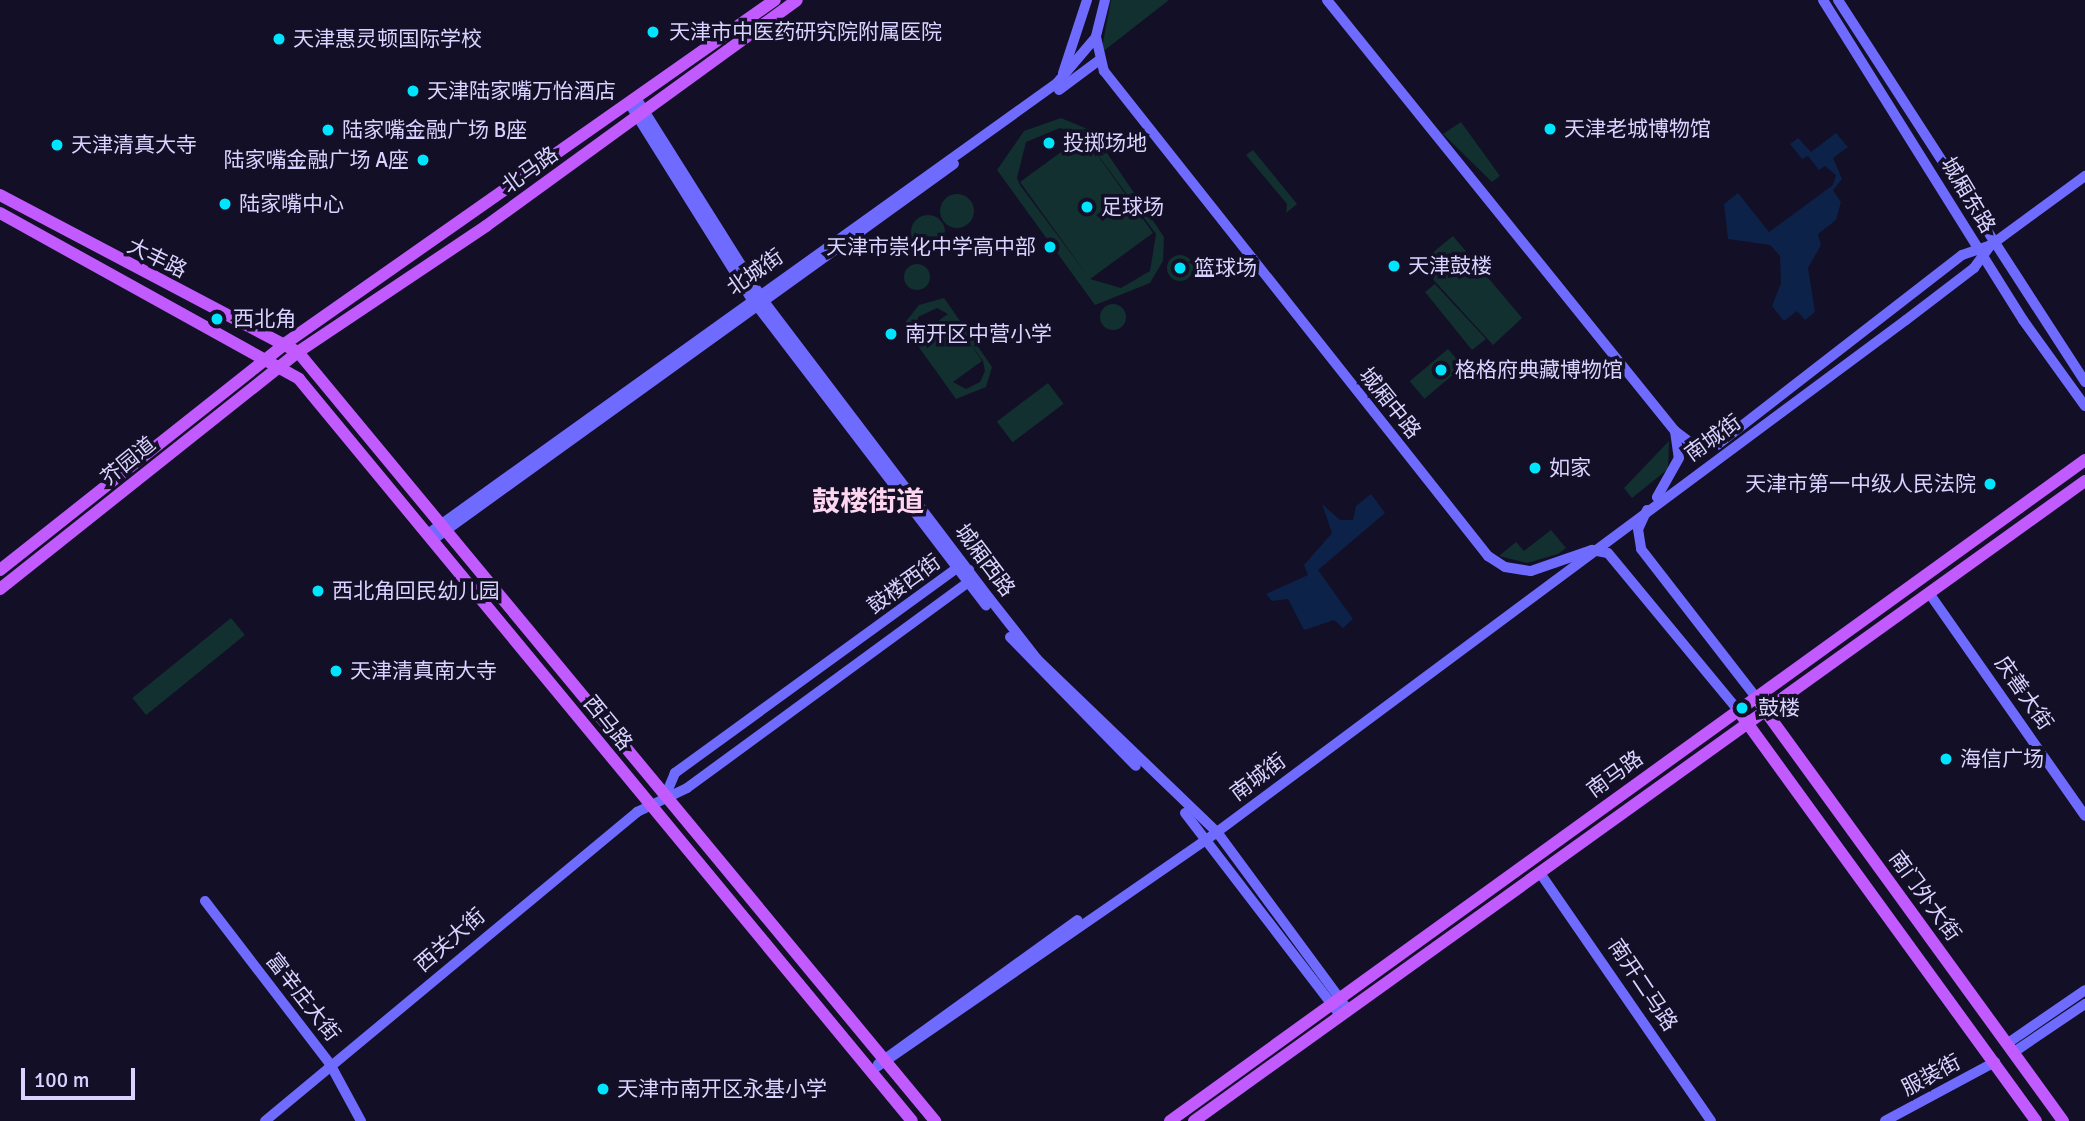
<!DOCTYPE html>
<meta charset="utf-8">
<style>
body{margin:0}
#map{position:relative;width:2085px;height:1121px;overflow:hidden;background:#130f26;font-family:Signika,"Noto Sans SC",sans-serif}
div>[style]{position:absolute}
.green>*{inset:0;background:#12302f;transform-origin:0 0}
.round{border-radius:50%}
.water>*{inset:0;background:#0c2248}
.secondary>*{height:10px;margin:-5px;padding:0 5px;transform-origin:5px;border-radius:5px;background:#6f6bff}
.primary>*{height:12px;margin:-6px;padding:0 6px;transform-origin:6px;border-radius:6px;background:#c25bff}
.dots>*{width:19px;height:19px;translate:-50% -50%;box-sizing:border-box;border:4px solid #130f26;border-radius:50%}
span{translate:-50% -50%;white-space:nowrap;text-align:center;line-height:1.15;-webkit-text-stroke:7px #130f26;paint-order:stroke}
.poi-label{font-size:21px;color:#d9d4ff}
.left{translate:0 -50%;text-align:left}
.right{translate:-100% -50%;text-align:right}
.street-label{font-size:21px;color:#d9d4ff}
.district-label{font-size:28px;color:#ffd6f0;font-weight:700}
.scale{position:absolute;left:21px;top:1068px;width:114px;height:32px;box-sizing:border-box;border:4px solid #d9d4ff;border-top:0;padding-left:9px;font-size:21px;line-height:24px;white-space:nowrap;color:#d9d4ff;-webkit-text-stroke:5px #130f26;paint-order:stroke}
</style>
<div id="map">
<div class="green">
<div style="clip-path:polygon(1111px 0,1169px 0,1101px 53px)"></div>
<div style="clip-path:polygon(evenodd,1061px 118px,1092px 131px,1164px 237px,1163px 261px,1150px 283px,1095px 305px,997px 170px,1024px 131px,1061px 118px,1060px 128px,1083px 136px,1020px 182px,1090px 279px,1020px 185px,1017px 178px,1026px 142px,1060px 128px,1061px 118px,1084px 136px,1156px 234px,1150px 271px,1121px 288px,1090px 279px,1153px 233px,1084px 136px)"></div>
<div style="clip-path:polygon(1461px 122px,1500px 176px,1492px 182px,1443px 134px)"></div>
<div style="clip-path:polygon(1253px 150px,1297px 204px,1286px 213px,1287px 204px,1246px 155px)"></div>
<div class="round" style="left:940px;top:194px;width:34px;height:34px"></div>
<div class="round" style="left:911px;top:215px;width:34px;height:34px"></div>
<div style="clip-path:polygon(1453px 236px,1522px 318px,1493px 345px,1429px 275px,1440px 266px,1431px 254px)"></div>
<div class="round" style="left:1167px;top:255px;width:26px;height:26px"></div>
<div class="round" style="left:904px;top:264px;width:26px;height:26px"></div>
<div style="clip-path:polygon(1435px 284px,1486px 339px,1472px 350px,1425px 292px)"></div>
<div style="clip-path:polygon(evenodd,944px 298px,992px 367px,986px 387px,956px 399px,903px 325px,919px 305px,944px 298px,937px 308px,948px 314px,918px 335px,918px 317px,937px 308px,944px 298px,967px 339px,983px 361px,985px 371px,980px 382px,966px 389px,953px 382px,982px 361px,967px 339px)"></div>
<div class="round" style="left:1100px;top:304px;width:26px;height:26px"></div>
<div style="left:1448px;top:349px;width:23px;height:50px;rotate:50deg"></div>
<div style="left:1048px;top:383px;width:26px;height:64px;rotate:53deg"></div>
<div style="clip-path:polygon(1669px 441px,1668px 469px,1632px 498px,1624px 488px)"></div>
<div style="clip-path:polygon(1551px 530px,1566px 548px,1558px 554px,1527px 563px,1499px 556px,1516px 542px,1524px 551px)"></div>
<div style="left:231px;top:618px;width:22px;height:127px;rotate:51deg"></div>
</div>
<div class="water">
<div style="clip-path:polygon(1836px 133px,1848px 147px,1833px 158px,1842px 179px,1833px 190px,1841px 202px,1836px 220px,1818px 234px,1821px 245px,1808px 268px,1815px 312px,1805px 320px,1797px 311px,1784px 321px,1772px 306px,1781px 283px,1780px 256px,1770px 245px,1728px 239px,1724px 204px,1738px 193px,1769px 232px,1833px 185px,1836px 175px,1825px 166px,1819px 170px,1808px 156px,1802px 159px,1790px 144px,1798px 138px,1811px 152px)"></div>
<div style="clip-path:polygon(1371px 494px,1385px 513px,1318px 570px,1353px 619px,1343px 628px,1334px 620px,1304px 630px,1288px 599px,1272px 601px,1266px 594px,1308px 575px,1304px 565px,1332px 533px,1322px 504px,1340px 520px,1353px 520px,1356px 506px)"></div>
</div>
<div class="secondary">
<div style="left:1105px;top:0;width:38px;rotate:104deg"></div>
<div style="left:1096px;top:37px;width:35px;rotate:77deg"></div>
<div style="left:1104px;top:71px;width:619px;rotate:51.63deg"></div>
<div style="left:1488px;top:556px;width:20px;rotate:33deg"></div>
<div style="left:1505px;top:567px;width:26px;rotate:9deg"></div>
<div style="left:1531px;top:571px;width:65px;rotate:-19deg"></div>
<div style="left:1592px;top:550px;width:16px;rotate:11deg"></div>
<div style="left:1608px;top:553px;width:202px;rotate:50.4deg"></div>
<div style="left:1327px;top:0;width:554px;rotate:51.08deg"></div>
<div style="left:1675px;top:431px;width:27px;rotate:82deg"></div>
<div style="left:1679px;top:458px;width:45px;rotate:119.4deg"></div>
<div style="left:1823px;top:0;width:377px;rotate:58deg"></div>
<div style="left:2023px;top:320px;width:106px;rotate:54.2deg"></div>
<div style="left:1838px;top:0;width:455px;rotate:57.1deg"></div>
<div style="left:1063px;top:73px;width:77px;rotate:-71.8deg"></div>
<div style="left:1059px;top:90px;width:49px;rotate:-36.6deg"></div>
<div style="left:636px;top:98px;width:239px;rotate:57.8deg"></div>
<div style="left:763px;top:300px;width:375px;rotate:52.8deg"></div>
<div style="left:990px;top:599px;width:76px;rotate:51.9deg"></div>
<div style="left:1037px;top:659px;width:250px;rotate:43.9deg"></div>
<div style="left:1217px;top:832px;width:221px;rotate:53.6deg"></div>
<div style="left:629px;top:103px;width:230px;rotate:58deg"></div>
<div style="left:751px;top:298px;width:387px;rotate:52.6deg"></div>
<div style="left:1675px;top:431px;width:25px;rotate:37deg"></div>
<div style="left:1695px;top:446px;width:22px;rotate:-3deg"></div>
<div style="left:1717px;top:445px;width:310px;rotate:-37.8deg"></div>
<div style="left:1962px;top:255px;width:31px;rotate:-19deg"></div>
<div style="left:1991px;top:245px;width:117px;rotate:-36.3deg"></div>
<div style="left:1647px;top:510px;width:21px;rotate:115deg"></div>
<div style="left:1638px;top:529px;width:20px;rotate:81deg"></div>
<div style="left:1641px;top:549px;width:186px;rotate:52.2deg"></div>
<div style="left:429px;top:533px;width:773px;rotate:-35.62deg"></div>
<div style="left:1057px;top:83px;width:60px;rotate:-49.7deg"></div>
<div style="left:434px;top:539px;width:641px;rotate:-35.8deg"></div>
<div style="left:1929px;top:593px;width:272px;rotate:55deg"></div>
<div style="left:1010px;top:637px;width:180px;rotate:45.7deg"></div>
<div style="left:1185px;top:813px;width:255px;rotate:52.5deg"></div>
<div style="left:1540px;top:873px;width:301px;rotate:55.4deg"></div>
<div style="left:205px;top:901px;width:205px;rotate:52.5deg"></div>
<div style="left:330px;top:1064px;width:65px;rotate:61.5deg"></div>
<div style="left:2008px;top:1043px;width:93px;rotate:-34.5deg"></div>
<div style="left:2014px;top:1052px;width:86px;rotate:-34.1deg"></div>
<div style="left:878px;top:1064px;width:246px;rotate:-35.8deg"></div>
<div style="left:871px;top:1071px;width:421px;rotate:-34.6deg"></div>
<div style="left:1217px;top:832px;width:858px;rotate:-36.62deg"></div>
<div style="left:1906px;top:320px;width:86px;rotate:-37.4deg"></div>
<div style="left:1974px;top:268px;width:29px;rotate:-54deg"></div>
<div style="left:265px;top:1121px;width:484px;rotate:-39.7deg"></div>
<div style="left:637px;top:812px;width:55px;rotate:-25.6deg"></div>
<div style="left:687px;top:788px;width:348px;rotate:-36.2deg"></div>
<div style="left:968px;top:582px;width:12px;rotate:-85deg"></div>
<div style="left:969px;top:570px;width:12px;rotate:-171deg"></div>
<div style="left:957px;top:568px;width:349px;rotate:144deg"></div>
<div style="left:675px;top:773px;width:23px;rotate:113deg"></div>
<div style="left:1885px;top:1121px;width:125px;rotate:-28.2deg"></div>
</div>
<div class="primary">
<div style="left:0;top:195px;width:337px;rotate:27.8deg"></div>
<div style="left:298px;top:352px;width:999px;rotate:50.36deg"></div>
<div style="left:0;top:213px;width:342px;rotate:29deg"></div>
<div style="left:299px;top:379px;width:962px;rotate:50.44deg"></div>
<div style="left:0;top:570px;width:365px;rotate:-38.4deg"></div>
<div style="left:286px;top:343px;width:597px;rotate:-35.05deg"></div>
<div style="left:0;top:589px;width:381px;rotate:-38.5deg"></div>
<div style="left:298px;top:352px;width:226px;rotate:-33.8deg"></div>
<div style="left:486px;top:226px;width:384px;rotate:-36deg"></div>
<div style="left:1761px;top:705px;width:514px;rotate:54.02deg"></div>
<div style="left:1737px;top:709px;width:509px;rotate:54.03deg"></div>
<div style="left:1170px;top:1121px;width:1129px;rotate:-35.84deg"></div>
<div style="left:1194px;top:1121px;width:1097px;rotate:-35.69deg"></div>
</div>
<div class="dots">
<div style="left:653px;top:32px;background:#00e5ff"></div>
<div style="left:279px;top:39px;background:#00e5ff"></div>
<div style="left:413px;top:91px;background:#00e5ff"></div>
<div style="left:1550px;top:129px;background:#00e5ff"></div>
<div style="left:328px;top:130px;background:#00e5ff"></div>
<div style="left:1049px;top:143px;background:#00e5ff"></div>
<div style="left:57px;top:145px;background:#00e5ff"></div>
<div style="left:423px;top:160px;background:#00e5ff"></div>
<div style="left:225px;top:204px;background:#00e5ff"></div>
<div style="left:1087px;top:207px;background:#00e5ff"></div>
<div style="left:1050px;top:247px;background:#00e5ff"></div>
<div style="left:1394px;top:266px;background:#00e5ff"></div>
<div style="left:1180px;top:268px;background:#00e5ff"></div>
<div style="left:217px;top:319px;background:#00e5ff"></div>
<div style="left:891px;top:334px;background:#00e5ff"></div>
<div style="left:1441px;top:370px;background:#00e5ff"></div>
<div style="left:1535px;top:468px;background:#00e5ff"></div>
<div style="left:1990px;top:484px;background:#00e5ff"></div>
<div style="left:318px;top:591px;background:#00e5ff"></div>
<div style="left:336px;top:671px;background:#00e5ff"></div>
<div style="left:1742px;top:708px;background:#00e5ff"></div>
<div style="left:1946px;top:759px;background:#00e5ff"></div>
<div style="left:603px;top:1089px;background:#00e5ff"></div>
</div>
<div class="poi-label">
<span class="left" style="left:669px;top:32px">天津市中医药研究院附属医院</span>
<span class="left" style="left:293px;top:39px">天津惠灵顿国际学校</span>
<span class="left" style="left:427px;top:91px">天津陆家嘴万怡酒店</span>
<span class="left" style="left:1564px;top:129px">天津老城博物馆</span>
<span class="left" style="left:342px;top:130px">陆家嘴金融广场 B座</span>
<span class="left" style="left:1063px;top:143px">投掷场地</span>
<span class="left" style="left:71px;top:145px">天津清真大寺</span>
<span class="right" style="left:409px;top:160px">陆家嘴金融广场 A座</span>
<span class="left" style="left:239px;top:204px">陆家嘴中心</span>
<span class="left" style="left:1101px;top:207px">足球场</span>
<span class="right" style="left:1036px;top:247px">天津市崇化中学高中部</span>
<span class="left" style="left:1408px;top:266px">天津鼓楼</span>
<span class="left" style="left:1194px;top:268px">篮球场</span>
<span class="left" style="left:233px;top:319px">西北角</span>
<span class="left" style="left:905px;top:334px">南开区中营小学</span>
<span class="left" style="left:1455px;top:370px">格格府典藏博物馆</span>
<span class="left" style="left:1549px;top:468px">如家</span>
<span class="right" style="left:1976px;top:484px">天津市第一中级人民法院</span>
<span class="left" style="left:332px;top:591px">西北角回民幼儿园</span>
<span class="left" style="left:350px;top:671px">天津清真南大寺</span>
<span class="left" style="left:1758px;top:708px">鼓楼</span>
<span class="left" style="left:1960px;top:759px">海信广场</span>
<span class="left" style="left:617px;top:1089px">天津市南开区永基小学</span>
</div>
<div class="street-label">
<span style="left:530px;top:170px;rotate:-36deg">北马路</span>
<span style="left:1968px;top:195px;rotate:59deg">城厢东路</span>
<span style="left:157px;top:258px;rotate:26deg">大丰路</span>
<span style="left:755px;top:272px;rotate:-35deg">北城街</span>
<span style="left:1390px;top:403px;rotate:51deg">城厢中路</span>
<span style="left:1713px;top:438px;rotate:-36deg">南城街</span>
<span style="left:128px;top:461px;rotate:-39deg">芥园道</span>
<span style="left:985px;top:560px;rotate:53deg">城厢西路</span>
<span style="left:904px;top:584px;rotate:-36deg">鼓楼西街</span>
<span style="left:2024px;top:693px;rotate:55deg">庆善大街</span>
<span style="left:608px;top:723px;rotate:51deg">西马路</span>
<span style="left:1615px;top:774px;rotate:-36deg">南马路</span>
<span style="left:1258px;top:777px;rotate:-37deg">南城街</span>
<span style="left:1925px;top:896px;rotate:54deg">南门外大街</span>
<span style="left:450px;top:940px;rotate:-41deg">西关大街</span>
<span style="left:1643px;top:985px;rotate:56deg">南开二马路</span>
<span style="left:303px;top:997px;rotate:52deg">富辛庄大街</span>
<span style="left:1931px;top:1075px;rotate:-28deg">服装街</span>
</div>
<div class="district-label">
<span style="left:868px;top:502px">鼓楼街道</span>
</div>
<div class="scale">100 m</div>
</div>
